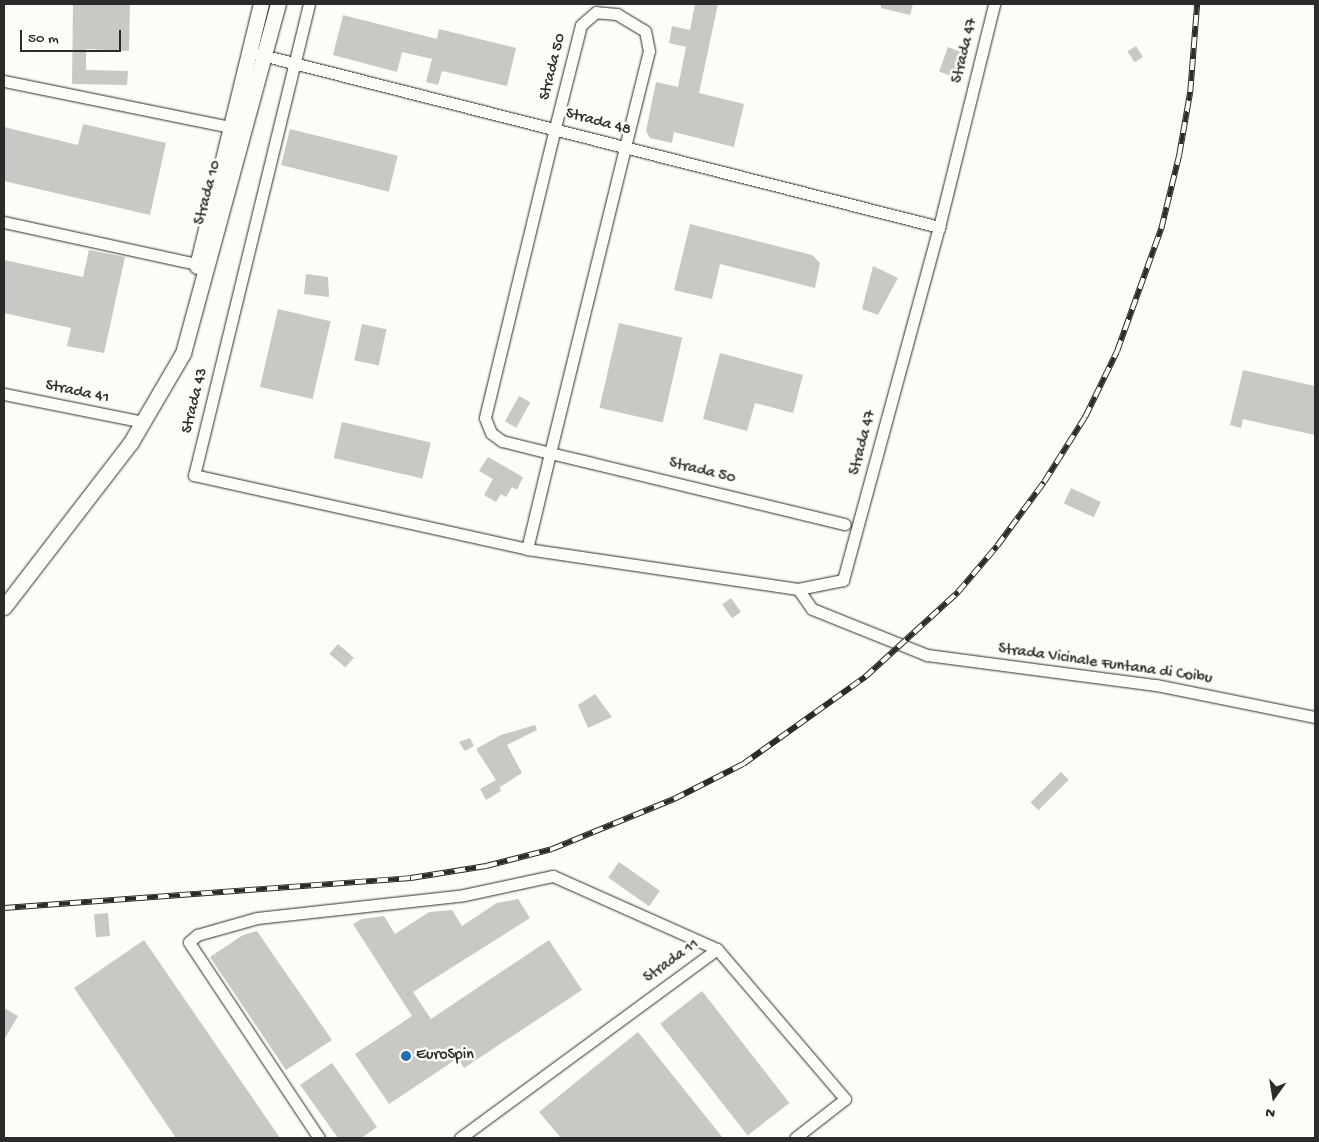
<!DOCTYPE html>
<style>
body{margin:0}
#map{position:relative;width:1319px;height:1142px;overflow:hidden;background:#fdfcf7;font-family:"Gochi Hand",sans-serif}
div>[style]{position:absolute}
.building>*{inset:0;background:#c9c8c4;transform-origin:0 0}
.roads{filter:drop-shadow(0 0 1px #2b2b2b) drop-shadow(0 0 1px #2b2b2b)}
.street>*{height:11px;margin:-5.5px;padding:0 5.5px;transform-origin:5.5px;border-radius:5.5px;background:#fdfcf7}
.secondary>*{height:15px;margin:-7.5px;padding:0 7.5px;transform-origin:7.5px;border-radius:7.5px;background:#fdfcf7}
.rail>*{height:5.5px;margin-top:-2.75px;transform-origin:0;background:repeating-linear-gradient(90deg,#fdfcf7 0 11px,#2b2b2b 0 22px);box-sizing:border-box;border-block:1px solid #2b2b2b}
.dots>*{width:14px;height:14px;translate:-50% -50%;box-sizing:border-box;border:2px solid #fdfcf7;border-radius:50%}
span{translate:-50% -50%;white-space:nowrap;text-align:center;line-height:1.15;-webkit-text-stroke:5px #fdfcf7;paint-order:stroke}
.street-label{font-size:16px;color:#2b2b2b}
.poi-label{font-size:16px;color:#2b2b2b}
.left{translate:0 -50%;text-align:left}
.frame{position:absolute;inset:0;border:5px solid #2b2b2b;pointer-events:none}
.north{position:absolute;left:1249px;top:1072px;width:50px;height:50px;-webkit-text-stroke:4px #fdfcf7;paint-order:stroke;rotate:193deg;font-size:14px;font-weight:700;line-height:20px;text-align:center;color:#2b2b2b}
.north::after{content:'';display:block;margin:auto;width:18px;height:22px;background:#2b2b2b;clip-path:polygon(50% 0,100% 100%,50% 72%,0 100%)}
.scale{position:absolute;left:20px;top:30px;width:101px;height:22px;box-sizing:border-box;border:2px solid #2b2b2b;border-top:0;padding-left:6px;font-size:15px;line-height:18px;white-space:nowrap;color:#2b2b2b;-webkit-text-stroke:4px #fdfcf7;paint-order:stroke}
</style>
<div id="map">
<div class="building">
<div style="clip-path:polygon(73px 4px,130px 4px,129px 51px,86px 49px,86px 70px,128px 71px,127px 85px,72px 84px)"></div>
<div style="clip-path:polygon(695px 4px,718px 4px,699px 93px,744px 104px,734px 147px,674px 132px,672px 143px,650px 138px,646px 131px,656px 82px,678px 87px,686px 47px,669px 43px,672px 26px,690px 30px)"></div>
<div style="clip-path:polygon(881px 4px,913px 4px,910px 15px,881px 8px)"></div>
<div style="clip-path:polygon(343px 15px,437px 39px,439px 29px,516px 48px,507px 86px,442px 71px,438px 85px,426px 82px,432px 59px,402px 52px,397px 72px,333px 55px)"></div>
<div style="left:1136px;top:46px;width:13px;height:10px;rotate:58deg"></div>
<div style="left:948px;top:47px;width:15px;height:26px;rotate:20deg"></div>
<div style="clip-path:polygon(83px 124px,166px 143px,150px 215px,4px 181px,4px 127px,78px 145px)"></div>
<div style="left:290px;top:129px;width:111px;height:37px;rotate:14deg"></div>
<div style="clip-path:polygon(690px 224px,812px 255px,820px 263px,815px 288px,720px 264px,712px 299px,674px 290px)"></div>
<div style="clip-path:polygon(89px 250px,125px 257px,104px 353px,67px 346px,71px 328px,4px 313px,4px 260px,83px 277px)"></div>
<div style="clip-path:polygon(873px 266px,898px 278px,878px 315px,862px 309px)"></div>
<div style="clip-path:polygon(306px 274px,328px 277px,329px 297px,304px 294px)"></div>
<div style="left:278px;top:309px;width:54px;height:80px;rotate:13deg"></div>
<div style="left:619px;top:323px;width:65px;height:87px;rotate:13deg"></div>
<div style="left:362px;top:324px;width:25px;height:37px;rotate:12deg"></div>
<div style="clip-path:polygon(720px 353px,803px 375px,793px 413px,755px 403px,747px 431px,703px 419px)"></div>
<div style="clip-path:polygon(1243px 370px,1315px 386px,1315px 435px,1243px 419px,1241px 428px,1230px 425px)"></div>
<div style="left:519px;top:396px;width:13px;height:29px;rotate:29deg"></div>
<div style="left:342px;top:422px;width:91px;height:37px;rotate:13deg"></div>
<div style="clip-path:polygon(488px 457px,523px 477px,517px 490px,512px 487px,506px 497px,501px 494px,496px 502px,484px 495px,493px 479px,479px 471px)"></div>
<div style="left:1071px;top:488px;width:33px;height:17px;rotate:25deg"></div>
<div style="left:731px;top:598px;width:17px;height:11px;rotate:54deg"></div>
<div style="left:338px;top:644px;width:21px;height:13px;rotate:41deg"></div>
<div style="clip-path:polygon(595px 694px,612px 717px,588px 728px,578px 705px)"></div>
<div style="clip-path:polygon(535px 725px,537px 730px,507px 745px,522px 773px,500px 787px,498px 783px,501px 791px,486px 800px,480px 789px,496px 780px,476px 749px,501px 735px)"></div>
<div style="clip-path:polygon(470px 738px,474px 746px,465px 751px,459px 742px)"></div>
<div style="left:1061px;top:772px;width:11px;height:43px;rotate:45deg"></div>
<div style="left:619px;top:862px;width:50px;height:19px;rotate:35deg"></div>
<div style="clip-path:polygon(518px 899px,530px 918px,413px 992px,431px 1019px,549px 940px,582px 990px,464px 1068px,458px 1058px,389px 1104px,355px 1054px,412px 1016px,353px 924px,362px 919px,384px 916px,395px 934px,429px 912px,452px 910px,462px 926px,497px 903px)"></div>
<div style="left:108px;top:913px;width:23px;height:14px;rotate:85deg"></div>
<div style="clip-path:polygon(257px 931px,332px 1040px,286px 1070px,210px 957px,243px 935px)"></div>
<div style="clip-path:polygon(144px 940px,280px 1138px,176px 1138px,74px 988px)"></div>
<div style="left:702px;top:991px;width:142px;height:53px;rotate:52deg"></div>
<div style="clip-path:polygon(4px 1008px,18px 1016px,4px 1040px)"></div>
<div style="clip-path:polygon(638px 1032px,723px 1138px,561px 1138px,539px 1112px)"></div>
<div style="clip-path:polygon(332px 1063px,377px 1127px,361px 1138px,338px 1138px,300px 1085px)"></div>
</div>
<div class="roads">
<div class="street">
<div style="left:309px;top:4px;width:485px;rotate:103.7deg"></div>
<div style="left:194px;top:475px;width:341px;rotate:12.5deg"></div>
<div style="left:527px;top:549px;width:274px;rotate:8.4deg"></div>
<div style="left:798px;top:589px;width:46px;rotate:-11.3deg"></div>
<div style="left:843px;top:580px;width:366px;rotate:-74.8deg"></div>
<div style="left:939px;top:227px;width:230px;rotate:-76.1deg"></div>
<div style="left:258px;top:54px;width:703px;rotate:14.25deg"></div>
<div style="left:4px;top:81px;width:231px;rotate:11.5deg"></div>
<div style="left:4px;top:222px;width:198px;rotate:12.3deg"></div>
<div style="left:4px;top:394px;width:143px;rotate:11.3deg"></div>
<div style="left:527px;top:549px;width:99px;rotate:-76.5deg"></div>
<div style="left:550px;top:453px;width:315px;rotate:-76.2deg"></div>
<div style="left:625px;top:147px;width:99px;rotate:-76deg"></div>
<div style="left:649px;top:51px;width:20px;rotate:-101deg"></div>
<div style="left:645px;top:31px;width:33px;rotate:-149deg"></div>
<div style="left:617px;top:14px;width:21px;rotate:-175deg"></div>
<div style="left:596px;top:12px;width:20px;rotate:139deg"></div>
<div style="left:581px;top:25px;width:106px;rotate:104.2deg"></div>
<div style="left:555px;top:128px;width:298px;rotate:103.6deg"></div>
<div style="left:485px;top:418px;width:16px;rotate:68deg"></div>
<div style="left:491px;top:433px;width:14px;rotate:36deg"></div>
<div style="left:502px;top:441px;width:49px;rotate:14deg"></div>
<div style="left:550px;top:453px;width:43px;rotate:13.4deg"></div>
<div style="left:592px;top:463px;width:260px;rotate:13.6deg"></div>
<div style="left:798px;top:589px;width:24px;rotate:55deg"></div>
<div style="left:812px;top:609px;width:124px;rotate:21.8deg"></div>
<div style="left:927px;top:655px;width:231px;rotate:7.5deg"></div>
<div style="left:1156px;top:685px;width:162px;rotate:11.4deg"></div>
<div style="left:319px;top:1138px;width:235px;rotate:-123.6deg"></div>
<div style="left:189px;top:942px;width:11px;rotate:-41deg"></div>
<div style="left:197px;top:935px;width:62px;rotate:-15.8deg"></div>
<div style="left:257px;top:918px;width:208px;rotate:-6.3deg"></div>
<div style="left:464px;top:895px;width:91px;rotate:-12.1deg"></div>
<div style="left:553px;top:876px;width:180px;rotate:24deg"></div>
<div style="left:460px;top:1138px;width:319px;rotate:-36.3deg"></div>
<div style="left:717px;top:949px;width:197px;rotate:49.5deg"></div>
<div style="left:845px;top:1099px;width:63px;rotate:142deg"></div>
</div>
<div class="secondary">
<div style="left:197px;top:266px;width:270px;rotate:-76.3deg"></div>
<div style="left:4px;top:607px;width:208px;rotate:-52.4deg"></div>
<div style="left:131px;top:442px;width:103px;rotate:-59.7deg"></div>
<div style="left:183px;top:353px;width:362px;rotate:-74.8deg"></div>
</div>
</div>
<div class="rail">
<div style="left:4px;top:908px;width:408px;rotate:-4.2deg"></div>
<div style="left:411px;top:878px;width:76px;rotate:-9.1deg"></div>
<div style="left:486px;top:866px;width:68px;rotate:-14.4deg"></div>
<div style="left:552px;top:849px;width:132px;rotate:-22.3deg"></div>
<div style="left:674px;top:799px;width:77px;rotate:-26.9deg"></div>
<div style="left:743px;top:764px;width:150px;rotate:-35.5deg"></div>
<div style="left:865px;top:677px;width:126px;rotate:-42.4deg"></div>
<div style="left:958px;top:592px;width:60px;rotate:-49.7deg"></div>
<div style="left:997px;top:546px;width:79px;rotate:-53.7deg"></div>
<div style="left:1044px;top:482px;width:77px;rotate:-57.8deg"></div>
<div style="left:1085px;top:417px;width:73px;rotate:-64.1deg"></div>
<div style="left:1117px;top:351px;width:130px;rotate:-70.2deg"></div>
<div style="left:1161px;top:229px;width:76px;rotate:-76.3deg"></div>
<div style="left:1179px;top:155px;width:64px;rotate:-80.1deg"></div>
<div style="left:1190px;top:92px;width:88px;rotate:-85.5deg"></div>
</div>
<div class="dots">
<div style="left:406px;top:1056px;background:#1f6fb2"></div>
</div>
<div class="street-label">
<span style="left:966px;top:51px;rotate:-76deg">Strada 47</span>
<span style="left:554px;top:67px;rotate:-76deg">Strada 50</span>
<span style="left:598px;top:123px;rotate:15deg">Strada 48</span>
<span style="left:209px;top:193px;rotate:-75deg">Strada 10</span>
<span style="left:77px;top:393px;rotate:12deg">Strada 41</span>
<span style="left:196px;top:401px;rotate:-76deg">Strada 43</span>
<span style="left:864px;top:443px;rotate:-75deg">Strada 47</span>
<span style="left:702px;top:472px;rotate:14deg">Strada 50</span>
<span style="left:1105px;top:665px;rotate:8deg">Strada Vicinale Funtana di Coibu</span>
<span style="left:672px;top:962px;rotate:-36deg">Strada 11</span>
</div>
<div class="poi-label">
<span class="left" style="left:416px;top:1056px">EuroSpin</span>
</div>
<div class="frame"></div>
<div class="north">N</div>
<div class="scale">50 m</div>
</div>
